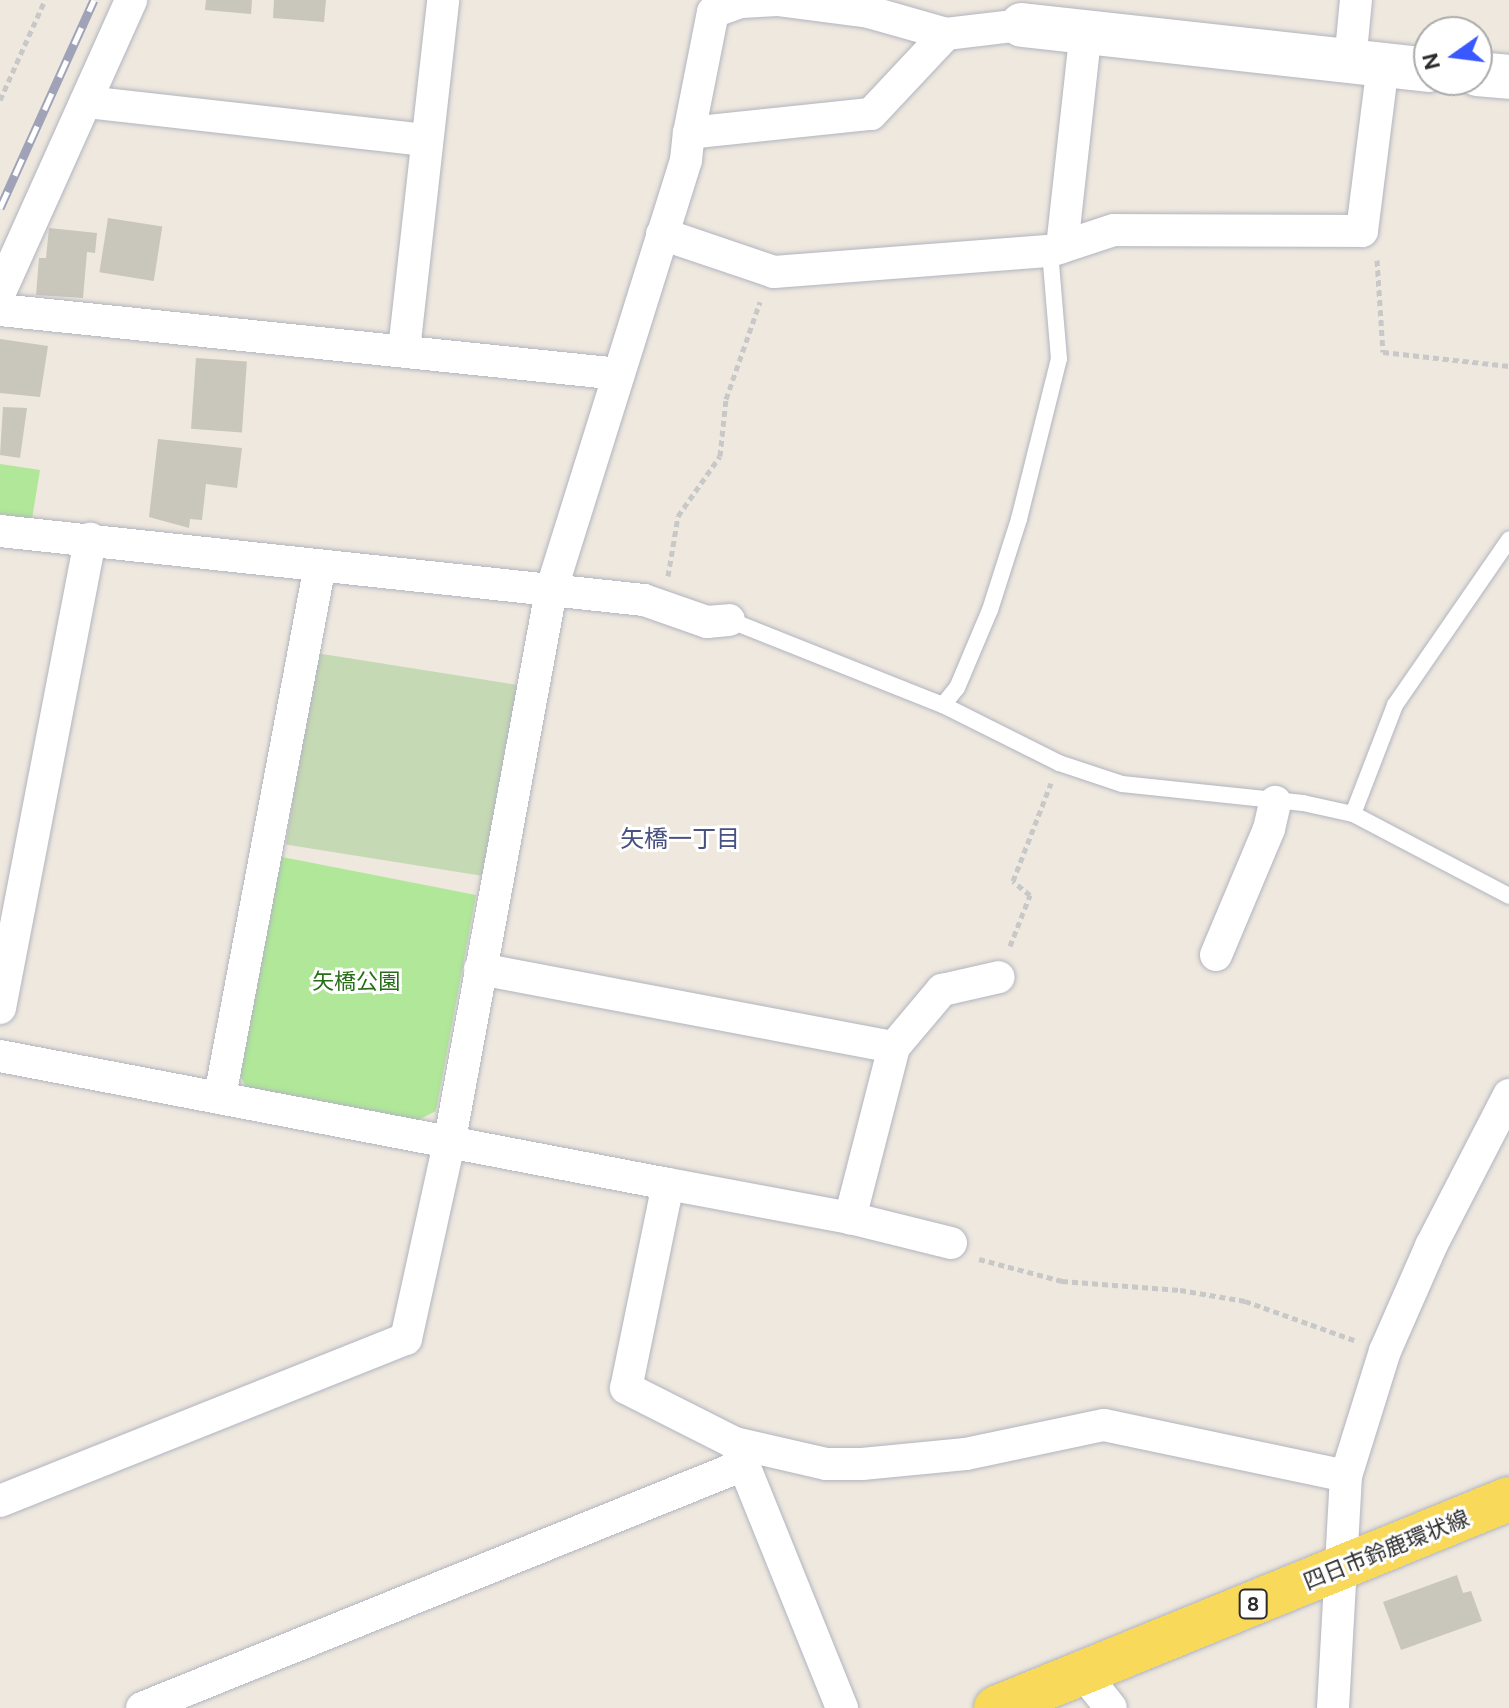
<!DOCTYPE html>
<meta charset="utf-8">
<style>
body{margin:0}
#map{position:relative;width:1509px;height:1708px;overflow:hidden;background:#eee8de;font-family:"DM Sans","Noto Sans JP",sans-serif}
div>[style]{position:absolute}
.green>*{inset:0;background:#b0e798}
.cemetery>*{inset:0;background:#c5d9b4;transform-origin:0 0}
.building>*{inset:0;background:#c9c6bc;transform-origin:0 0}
.path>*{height:5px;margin-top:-2.5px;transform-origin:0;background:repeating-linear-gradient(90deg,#c8c8c8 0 6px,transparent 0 10px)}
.roads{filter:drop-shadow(0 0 2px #b2b4c0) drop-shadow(0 0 2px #b2b4c0)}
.lane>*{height:16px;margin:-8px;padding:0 8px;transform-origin:8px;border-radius:8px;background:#fff}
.street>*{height:32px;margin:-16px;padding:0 16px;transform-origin:16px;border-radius:16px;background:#fff}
.secondary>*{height:44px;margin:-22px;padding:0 22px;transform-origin:22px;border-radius:22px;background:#fff}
.primary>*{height:44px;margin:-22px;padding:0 22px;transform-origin:22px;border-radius:22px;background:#f8d959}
.rail>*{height:9px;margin-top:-4.5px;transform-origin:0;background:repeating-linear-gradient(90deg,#fff 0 18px,#a0a3b7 0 36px);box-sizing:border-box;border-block:2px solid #a0a3b7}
span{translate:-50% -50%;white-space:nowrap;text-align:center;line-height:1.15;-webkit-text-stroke:6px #fff;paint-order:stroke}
.shield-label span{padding:2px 6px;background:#fff;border:2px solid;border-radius:6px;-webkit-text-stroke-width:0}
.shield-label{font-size:20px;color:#2c2c2c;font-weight:700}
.park-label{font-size:22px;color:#266f17}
.street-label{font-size:22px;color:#2c2c2c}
.neighbourhood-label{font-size:24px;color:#495180}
.north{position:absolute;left:1413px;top:16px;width:80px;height:80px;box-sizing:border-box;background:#fff;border:2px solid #ababab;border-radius:50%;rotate:256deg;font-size:22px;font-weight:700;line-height:32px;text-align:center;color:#2c2c2c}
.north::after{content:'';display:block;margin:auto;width:28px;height:36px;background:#3a58ff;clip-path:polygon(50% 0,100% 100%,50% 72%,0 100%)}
</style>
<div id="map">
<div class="green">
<div style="clip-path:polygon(0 464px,40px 470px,32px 519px,0 514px)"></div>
<div style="clip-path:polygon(277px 856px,476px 895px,436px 1111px,418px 1120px,246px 1087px,237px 1070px)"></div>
</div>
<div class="cemetery">
<div style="left:316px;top:653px;width:208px;height:194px;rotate:9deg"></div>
</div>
<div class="building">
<div style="clip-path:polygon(206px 0,252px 0,251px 14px,205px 10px)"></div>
<div style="clip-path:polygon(274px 0,326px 0,324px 22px,273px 18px)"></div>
<div style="left:108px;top:218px;width:55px;height:55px;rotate:9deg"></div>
<div style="clip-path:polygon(49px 228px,97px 233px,95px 253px,87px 252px,83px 298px,36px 295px,39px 258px,46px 258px)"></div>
<div style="clip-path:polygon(0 339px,48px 346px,40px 397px,0 393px)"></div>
<div style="left:196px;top:358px;width:51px;height:71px;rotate:4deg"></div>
<div style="clip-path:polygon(3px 407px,27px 408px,20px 458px,0 455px)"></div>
<div style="clip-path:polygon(158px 439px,242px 448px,237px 488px,206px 484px,202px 520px,190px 519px,189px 528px,149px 517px)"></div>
<div style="clip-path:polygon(1457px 1575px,1463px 1593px,1471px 1591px,1482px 1621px,1401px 1650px,1383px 1602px)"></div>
</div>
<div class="path">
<div style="left:0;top:100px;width:110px;rotate:-65.8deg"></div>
<div style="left:1377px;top:260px;width:92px;rotate:86.3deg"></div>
<div style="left:1383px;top:352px;width:127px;rotate:6.3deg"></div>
<div style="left:668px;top:576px;width:61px;rotate:-80.5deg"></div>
<div style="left:678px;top:516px;width:73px;rotate:-55deg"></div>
<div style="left:720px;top:456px;width:57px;rotate:-84deg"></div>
<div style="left:726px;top:399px;width:103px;rotate:-70.7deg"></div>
<div style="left:1010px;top:946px;width:55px;rotate:-68.6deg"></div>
<div style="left:1030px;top:895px;width:22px;rotate:-141deg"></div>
<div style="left:1013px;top:881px;width:105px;rotate:-68.8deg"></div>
<div style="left:979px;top:1259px;width:86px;rotate:14.8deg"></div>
<div style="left:1062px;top:1281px;width:118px;rotate:4.4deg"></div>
<div style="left:1180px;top:1290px;width:66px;rotate:9.6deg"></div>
<div style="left:1245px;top:1301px;width:116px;rotate:19.7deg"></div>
</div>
<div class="roads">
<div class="lane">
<div style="left:729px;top:620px;width:230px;rotate:21.7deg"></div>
<div style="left:943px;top:705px;width:130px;rotate:26.6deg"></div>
<div style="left:1059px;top:763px;width:66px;rotate:18.4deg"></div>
<div style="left:1122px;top:784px;width:182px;rotate:6deg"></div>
<div style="left:1303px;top:803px;width:51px;rotate:12.4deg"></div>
<div style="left:1353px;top:814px;width:176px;rotate:27.7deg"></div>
<div style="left:943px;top:705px;width:22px;rotate:-51deg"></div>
<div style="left:957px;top:688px;width:85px;rotate:-67.1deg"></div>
<div style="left:990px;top:610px;width:96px;rotate:-72.3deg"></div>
<div style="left:1019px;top:519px;width:165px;rotate:-76deg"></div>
<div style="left:1059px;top:359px;width:108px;rotate:-94.8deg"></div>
<div style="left:1353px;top:814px;width:117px;rotate:-68.9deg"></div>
<div style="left:1395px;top:705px;width:201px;rotate:-55.4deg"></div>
</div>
<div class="street">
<div style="left:1350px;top:62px;width:62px;rotate:-84.5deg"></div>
<div style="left:86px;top:102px;width:343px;rotate:6.4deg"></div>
<div style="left:689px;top:133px;width:123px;rotate:-78.8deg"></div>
<div style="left:713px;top:12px;width:30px;rotate:-20deg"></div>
<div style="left:741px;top:2px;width:36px;rotate:-3deg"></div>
<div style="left:777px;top:0;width:93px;rotate:7.4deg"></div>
<div style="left:869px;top:12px;width:80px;rotate:15.9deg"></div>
<div style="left:662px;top:234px;width:118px;rotate:18.7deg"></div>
<div style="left:774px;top:272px;width:277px;rotate:-4.4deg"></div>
<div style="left:1050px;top:251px;width:67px;rotate:-18.2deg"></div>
<div style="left:1114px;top:230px;width:248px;rotate:0.2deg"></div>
<div style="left:1362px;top:231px;width:167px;rotate:-82.8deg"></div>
<div style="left:1062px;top:247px;width:217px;rotate:-83.7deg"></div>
<div style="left:0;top:292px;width:320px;rotate:-65.8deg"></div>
<div style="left:0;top:310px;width:622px;rotate:5.9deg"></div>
<div style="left:404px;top:350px;width:352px;rotate:-83.6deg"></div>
<div style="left:0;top:531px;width:648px;rotate:6.12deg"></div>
<div style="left:644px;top:600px;width:67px;rotate:19.2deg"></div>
<div style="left:707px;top:622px;width:22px;rotate:-5deg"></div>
<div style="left:1216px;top:955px;width:137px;rotate:-67.2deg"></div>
<div style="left:1269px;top:829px;width:28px;rotate:-77deg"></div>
<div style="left:480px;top:969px;width:421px;rotate:10.7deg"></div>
<div style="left:894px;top:1047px;width:177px;rotate:104.4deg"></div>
<div style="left:850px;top:1218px;width:185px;rotate:-169.4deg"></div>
<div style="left:0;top:1008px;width:478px;rotate:-79.1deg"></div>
<div style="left:894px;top:1047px;width:75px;rotate:-49.9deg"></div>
<div style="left:942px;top:990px;width:58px;rotate:-12.8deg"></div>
<div style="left:0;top:1056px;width:680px;rotate:10.85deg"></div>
<div style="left:668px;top:1184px;width:208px;rotate:101.6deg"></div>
<div style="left:626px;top:1388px;width:122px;rotate:26.8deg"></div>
<div style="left:735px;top:1443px;width:286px;rotate:68deg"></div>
<div style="left:220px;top:1096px;width:540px;rotate:-79.33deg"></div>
<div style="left:850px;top:1218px;width:104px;rotate:13.9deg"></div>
<div style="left:735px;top:1443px;width:93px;rotate:13deg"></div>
<div style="left:826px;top:1464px;width:36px"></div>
<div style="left:862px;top:1464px;width:104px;rotate:-5.5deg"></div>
<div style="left:966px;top:1454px;width:141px;rotate:-11.9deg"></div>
<div style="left:1104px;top:1425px;width:247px;rotate:11.9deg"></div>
<div style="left:0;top:1501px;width:437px;rotate:-21.8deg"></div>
<div style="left:406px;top:1339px;width:205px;rotate:-77.6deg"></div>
<div style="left:450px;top:1139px;width:557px;rotate:-79.56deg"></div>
<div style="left:551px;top:591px;width:452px;rotate:-72.6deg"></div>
<div style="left:686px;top:160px;width:27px;rotate:-84deg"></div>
<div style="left:689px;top:133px;width:183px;rotate:-6deg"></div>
<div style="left:871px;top:114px;width:110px;rotate:-46.8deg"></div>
<div style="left:946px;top:34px;width:77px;rotate:-6.8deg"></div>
<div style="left:1084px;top:1674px;width:43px;rotate:51.5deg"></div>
<div style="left:142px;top:1708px;width:648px;rotate:-22.01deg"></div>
<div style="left:1333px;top:1708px;width:232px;rotate:-86.8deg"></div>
<div style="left:1346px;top:1476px;width:131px;rotate:-72.7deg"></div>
<div style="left:1385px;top:1351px;width:115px;rotate:-66.3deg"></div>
<div style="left:1431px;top:1246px;width:170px;rotate:-62.7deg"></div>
</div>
<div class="secondary">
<div style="left:1022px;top:25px;width:409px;rotate:6.3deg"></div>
<div style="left:1477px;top:74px;width:32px;rotate:5deg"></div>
</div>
<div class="primary">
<div style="left:996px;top:1708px;width:554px;rotate:-22.17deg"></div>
</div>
</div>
<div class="rail">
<div style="left:0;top:208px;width:228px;rotate:-65.7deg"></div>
</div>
<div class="shield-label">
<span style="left:1253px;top:1604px">8</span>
</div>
<div class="park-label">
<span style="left:356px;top:982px">矢橋公園</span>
</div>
<div class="street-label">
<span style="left:1386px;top:1550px;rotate:-22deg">四日市鈴鹿環状線</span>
</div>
<div class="neighbourhood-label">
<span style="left:680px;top:839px">矢橋一丁目</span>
</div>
<div class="north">N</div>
</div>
